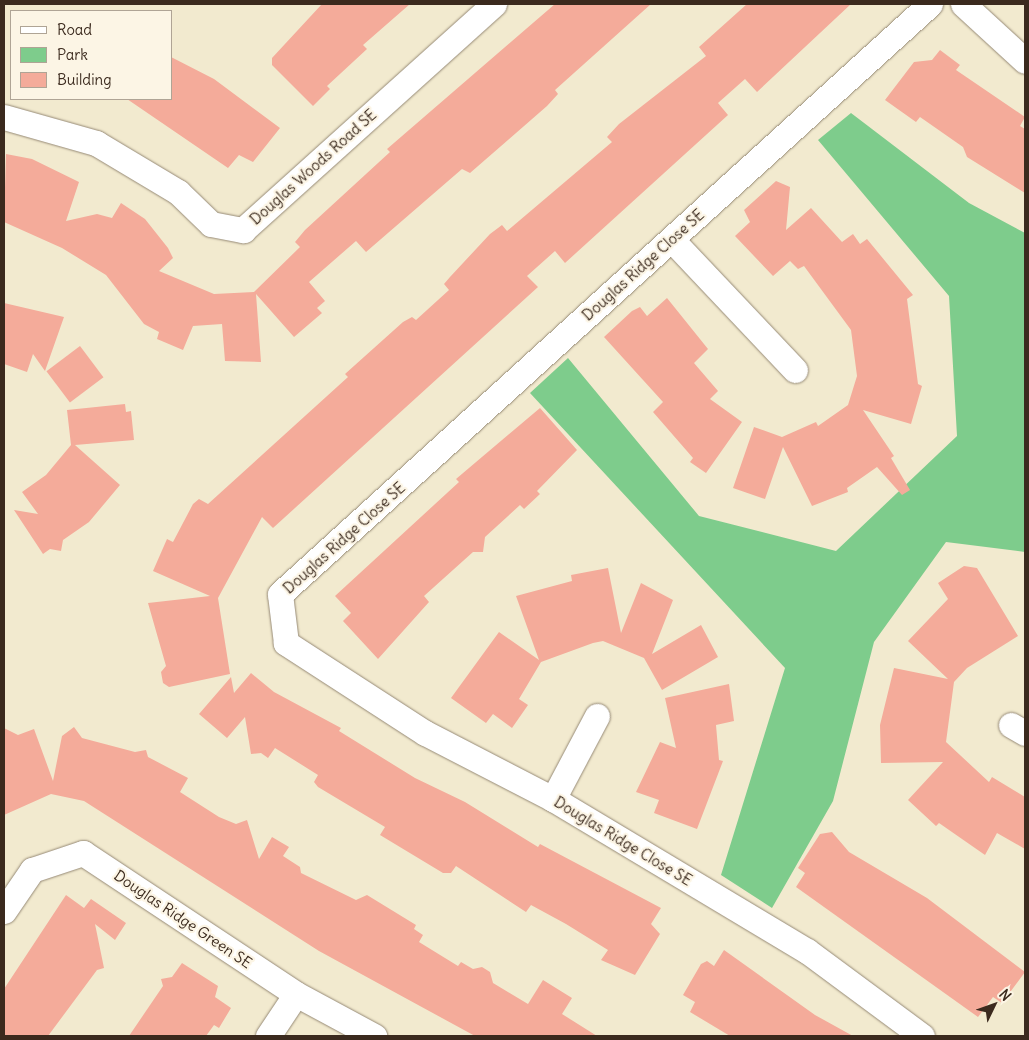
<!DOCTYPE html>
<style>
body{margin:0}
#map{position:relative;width:1029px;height:1040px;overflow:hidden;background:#f2eacf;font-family:Delius,sans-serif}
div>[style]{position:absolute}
.green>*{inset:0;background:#7ecc8c}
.building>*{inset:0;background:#f4ab9a;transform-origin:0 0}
.roads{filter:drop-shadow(0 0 1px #968a76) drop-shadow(0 0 1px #968a76)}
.street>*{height:25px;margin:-12.5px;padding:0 12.5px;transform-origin:12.5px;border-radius:12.5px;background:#fff}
span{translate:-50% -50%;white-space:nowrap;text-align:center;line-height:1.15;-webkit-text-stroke:4.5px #fcf5e5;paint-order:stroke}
.street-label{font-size:15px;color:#3b2a1e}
.frame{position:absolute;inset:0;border:5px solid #3b2a1e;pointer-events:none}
.legend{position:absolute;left:10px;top:10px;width:162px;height:90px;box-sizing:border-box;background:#fcf5e5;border:1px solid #afa495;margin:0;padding:6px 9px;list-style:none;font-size:15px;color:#3b2a1e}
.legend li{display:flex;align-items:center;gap:10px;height:25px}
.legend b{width:25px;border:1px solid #afa495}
.north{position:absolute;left:969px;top:980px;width:50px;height:50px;-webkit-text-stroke:4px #fcf5e5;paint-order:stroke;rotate:48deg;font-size:14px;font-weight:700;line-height:20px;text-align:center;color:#3b2a1e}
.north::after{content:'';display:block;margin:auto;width:18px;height:22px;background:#3b2a1e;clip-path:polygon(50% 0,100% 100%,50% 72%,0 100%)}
</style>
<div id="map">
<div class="green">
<div style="clip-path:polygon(851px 113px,969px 203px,1025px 233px,1025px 552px,946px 542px,874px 642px,833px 801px,772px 908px,721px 875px,785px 668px,530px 393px,568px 358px,699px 516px,836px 551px,957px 436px,949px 296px,818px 140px)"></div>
</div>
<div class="building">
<div style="clip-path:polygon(322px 4px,410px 4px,363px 45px,367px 49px,327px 86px,330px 89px,313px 106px,272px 65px,272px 58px)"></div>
<div style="clip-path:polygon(555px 4px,651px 4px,555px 90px,558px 94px,547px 106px,470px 173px,462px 169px,366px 252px,356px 241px,309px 282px,325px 301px,317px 308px,322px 313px,294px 337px,256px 294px,261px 362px,225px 361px,222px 324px,193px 326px,183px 350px,157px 339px,159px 332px,144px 324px,106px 275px,62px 248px,4px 222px,6px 154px,32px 159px,79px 182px,66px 221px,97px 214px,112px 218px,121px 203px,145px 219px,168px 248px,173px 258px,159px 271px,214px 294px,254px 292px,300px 247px,295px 242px,305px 230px,390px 152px,387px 149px)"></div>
<div style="clip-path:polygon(747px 4px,851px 4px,757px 92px,745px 79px,718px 103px,728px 115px,565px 263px,555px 251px,527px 276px,538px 287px,273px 528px,262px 517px,218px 598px,230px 674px,169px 687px,163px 683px,161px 672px,166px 666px,148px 603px,210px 596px,153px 571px,167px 539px,173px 542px,193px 504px,199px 499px,208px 504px,348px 377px,345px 374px,403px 322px,412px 317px,416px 320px,449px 290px,444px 284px,450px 277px,490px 234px,502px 225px,507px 231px,612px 142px,607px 137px,619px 124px,706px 56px,699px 47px)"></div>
<div style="clip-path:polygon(940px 50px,960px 65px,956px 70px,1025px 117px,1020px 126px,1025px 129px,1025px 193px,967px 157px,963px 147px,920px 117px,916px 122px,885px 100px,914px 62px,932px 60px)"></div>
<div style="clip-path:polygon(171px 57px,214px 79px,280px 128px,253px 162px,239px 155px,228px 168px,127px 99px,171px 99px)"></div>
<div style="clip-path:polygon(776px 181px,790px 187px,786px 230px,811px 208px,842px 242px,853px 234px,860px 244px,867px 239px,913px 295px,907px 299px,918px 384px,922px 386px,911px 424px,863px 410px,894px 456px,891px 458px,910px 490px,902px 495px,877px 467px,847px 488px,848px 492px,812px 506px,783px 447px,765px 499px,733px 488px,754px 427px,782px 437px,816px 422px,818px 426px,848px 405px,857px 376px,851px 330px,804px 266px,798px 269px,790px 261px,773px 276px,735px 236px,750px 222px,744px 210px)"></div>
<div style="clip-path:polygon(667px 298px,708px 349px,694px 363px,718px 391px,710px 399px,742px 422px,706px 473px,690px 462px,693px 458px,653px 412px,663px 402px,604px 337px,632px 311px,640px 307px,647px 316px)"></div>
<div style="clip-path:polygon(4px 303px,64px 317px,45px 371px,33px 354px,27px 372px,4px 364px)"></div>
<div style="left:80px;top:346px;width:39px;height:42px;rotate:53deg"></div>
<div style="clip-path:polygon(125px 404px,126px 412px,131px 411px,134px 440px,75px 445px,120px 485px,89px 522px,63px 540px,61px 551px,50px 549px,43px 554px,14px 510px,38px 514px,22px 492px,46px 475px,71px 445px,67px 410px)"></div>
<div style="clip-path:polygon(540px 408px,577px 450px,537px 491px,540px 494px,524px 509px,520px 505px,485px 537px,483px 552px,473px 552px,424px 596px,429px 602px,378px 659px,343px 621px,351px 613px,335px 596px,459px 482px,456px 479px)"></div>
<div style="clip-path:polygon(964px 566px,977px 568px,1018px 636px,967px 668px,954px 682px,946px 742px,989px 782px,992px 777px,1025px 797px,1025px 849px,997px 833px,985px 855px,939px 823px,936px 826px,908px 800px,943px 762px,881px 763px,880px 725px,894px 668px,948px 679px,908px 641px,948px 599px,938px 583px)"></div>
<div style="clip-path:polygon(608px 568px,621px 633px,641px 583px,673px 600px,652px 654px,701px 625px,718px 657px,662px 690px,644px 658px,603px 641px,593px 643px,541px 662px,519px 699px,528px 705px,512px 728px,493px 714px,486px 723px,451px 698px,499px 632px,539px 660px,516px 596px,572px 581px,571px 575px)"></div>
<div style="clip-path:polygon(251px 673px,274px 692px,341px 728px,339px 731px,415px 778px,465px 802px,538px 847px,540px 844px,661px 908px,651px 924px,660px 934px,635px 975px,601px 960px,608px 950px,566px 924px,531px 905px,526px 912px,456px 866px,451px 873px,443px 873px,380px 835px,385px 827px,318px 787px,314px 782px,318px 775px,275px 748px,268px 758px,261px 753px,251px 754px,245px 717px,227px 738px,199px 714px,231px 677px,234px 693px)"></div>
<div style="clip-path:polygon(729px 684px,734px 721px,716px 725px,719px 760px,723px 761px,697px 829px,654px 813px,659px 800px,636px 792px,660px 742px,676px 748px,665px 698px)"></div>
<div style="clip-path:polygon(74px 727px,82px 738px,135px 752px,146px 750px,148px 757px,188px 778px,180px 792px,219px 817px,236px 824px,247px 820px,259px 859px,272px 837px,289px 847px,283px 856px,300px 867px,301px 873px,356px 900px,367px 895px,416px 925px,414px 929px,423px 935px,419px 942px,458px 966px,461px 962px,473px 969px,482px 967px,490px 972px,493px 983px,528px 1004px,543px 980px,572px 998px,562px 1014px,597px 1036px,475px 1036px,319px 951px,84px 801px,51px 794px,4px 815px,4px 728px,18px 735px,34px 729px,53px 781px,62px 736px)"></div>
<div style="clip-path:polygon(832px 832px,849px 852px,927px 898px,1025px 972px,1002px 1003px,993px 997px,978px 1017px,796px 887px,805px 873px,798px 868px,820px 834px)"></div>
<div style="clip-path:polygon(66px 895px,84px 908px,91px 899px,126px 923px,115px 940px,95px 924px,104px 968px,97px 970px,48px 1036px,4px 1036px,4px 989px)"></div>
<div style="clip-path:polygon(724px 950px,815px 1015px,853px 1036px,730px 1036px,690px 1012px,695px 1002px,683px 995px,701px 964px,707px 961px,714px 966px)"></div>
<div style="clip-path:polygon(182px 963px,218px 986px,215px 997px,231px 1008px,219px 1028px,214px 1025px,206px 1036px,129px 1036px,163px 986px,161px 979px,172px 977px)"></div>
</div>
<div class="roads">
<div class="street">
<div style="left:963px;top:4px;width:84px;rotate:42.6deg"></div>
<div style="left:4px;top:117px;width:96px;rotate:15.8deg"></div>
<div style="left:96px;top:143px;width:96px;rotate:30.9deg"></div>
<div style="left:178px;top:192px;width:46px;rotate:44.1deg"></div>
<div style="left:211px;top:224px;width:33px;rotate:11deg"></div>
<div style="left:243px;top:230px;width:338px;rotate:-42deg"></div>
<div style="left:672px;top:240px;width:179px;rotate:46.6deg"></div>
<div style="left:1011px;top:725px;width:16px;rotate:30deg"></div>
<div style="left:553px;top:799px;width:94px;rotate:-62.1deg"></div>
<div style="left:4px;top:911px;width:50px;rotate:-55.7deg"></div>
<div style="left:32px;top:870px;width:54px;rotate:-18.4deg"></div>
<div style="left:83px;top:853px;width:255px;rotate:33.5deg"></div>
<div style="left:296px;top:994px;width:89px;rotate:28.3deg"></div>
<div style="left:268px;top:1036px;width:50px;rotate:-56.3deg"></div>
<div style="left:922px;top:1036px;width:143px;rotate:-143.5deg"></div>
<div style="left:807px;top:951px;width:296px;rotate:-149.1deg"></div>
<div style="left:553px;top:799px;width:144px;rotate:-152.7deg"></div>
<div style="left:425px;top:733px;width:166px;rotate:-147.1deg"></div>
<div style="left:286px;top:643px;width:49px;rotate:-97deg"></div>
<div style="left:280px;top:594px;width:878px;rotate:-42.23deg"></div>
</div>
</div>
<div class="street-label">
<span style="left:313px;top:167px;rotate:-42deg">Douglas Woods Road SE</span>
<span style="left:643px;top:265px;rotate:-42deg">Douglas Ridge Close SE</span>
<span style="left:344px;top:538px;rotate:-42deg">Douglas Ridge Close SE</span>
<span style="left:623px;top:841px;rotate:31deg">Douglas Ridge Close SE</span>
<span style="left:183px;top:919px;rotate:34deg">Douglas Ridge Green SE</span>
</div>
<div class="frame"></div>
<ul class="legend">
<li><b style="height:6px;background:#fff"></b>Road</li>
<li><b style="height:14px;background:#7ecc8c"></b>Park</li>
<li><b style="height:14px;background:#f4ab9a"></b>Building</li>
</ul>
<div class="north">N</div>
</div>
